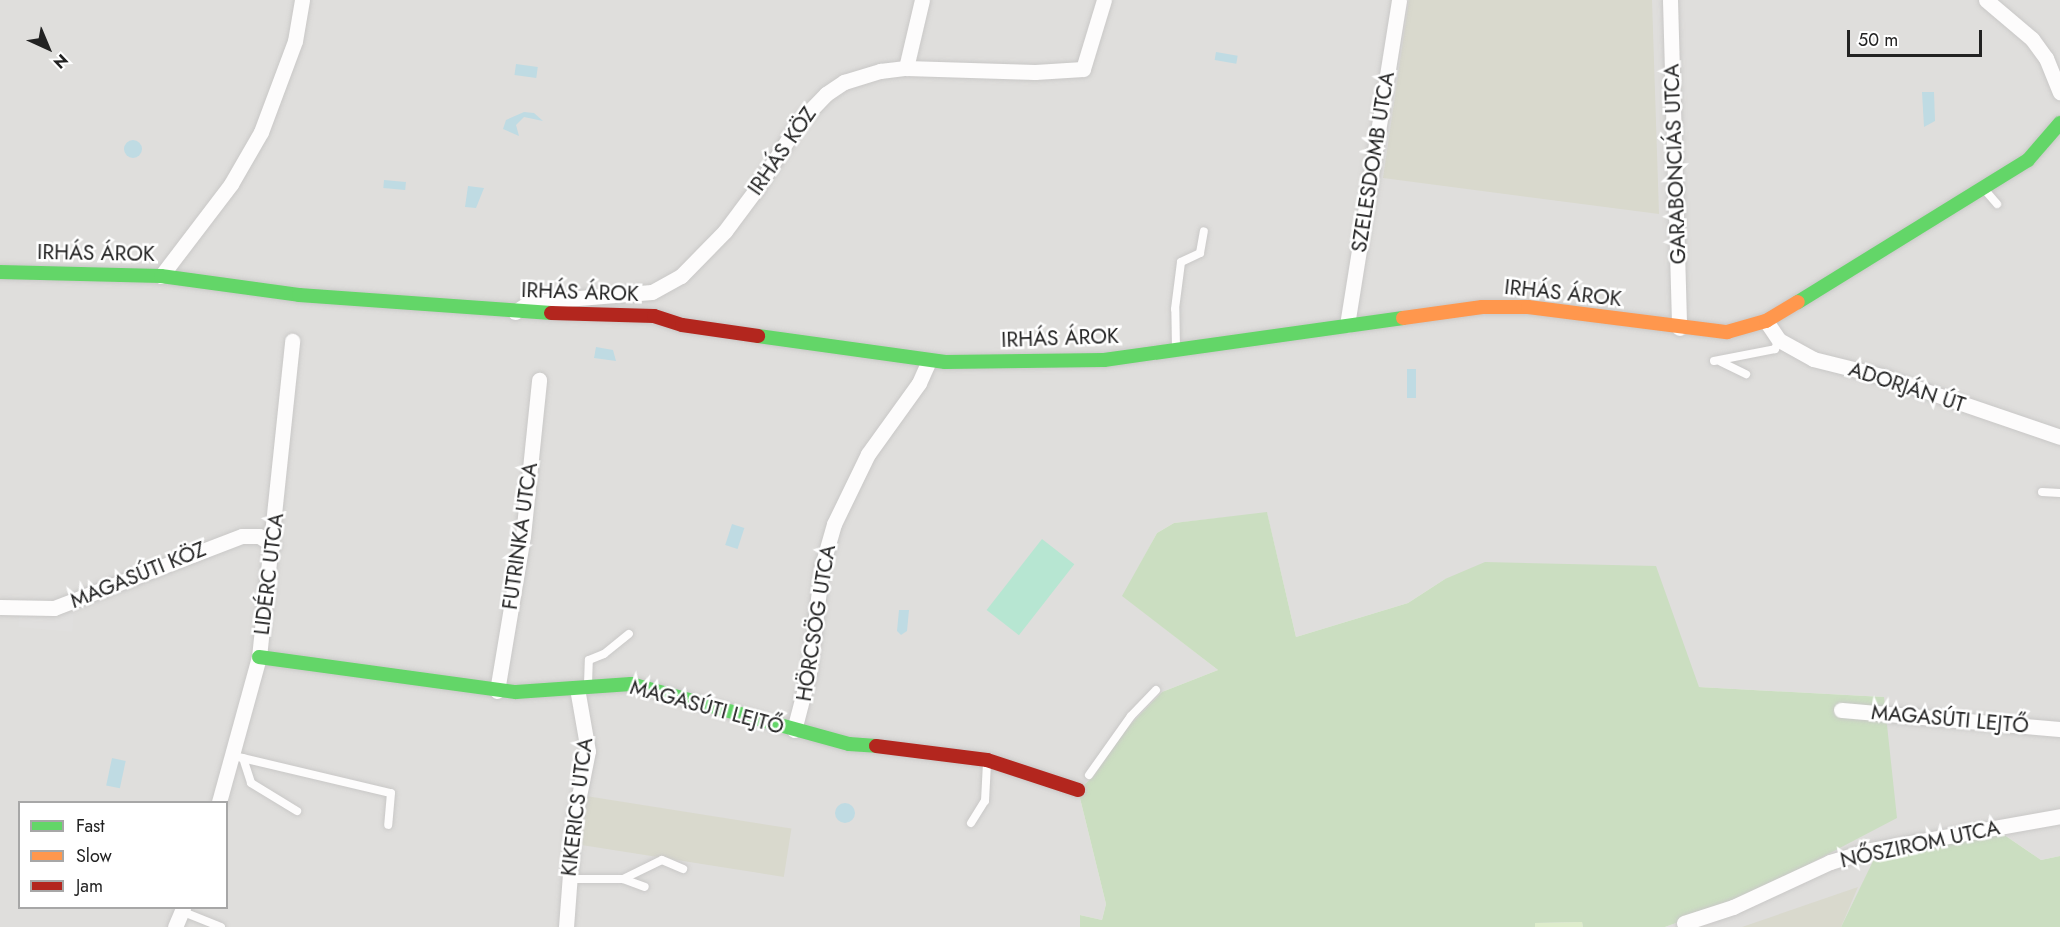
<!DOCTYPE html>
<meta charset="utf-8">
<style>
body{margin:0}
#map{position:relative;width:2060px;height:927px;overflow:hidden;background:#f0eeeb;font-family:Jost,sans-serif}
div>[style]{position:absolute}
.residential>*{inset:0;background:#dfdedc}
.construction>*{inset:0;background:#d9d9cd;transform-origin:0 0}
.grass>*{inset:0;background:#ddeccb}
.forest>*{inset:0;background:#cbdec1}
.pitch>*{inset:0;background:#b7e6d2;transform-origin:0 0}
.parking>*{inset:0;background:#e0dfde;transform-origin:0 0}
.water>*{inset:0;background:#bfdbe3;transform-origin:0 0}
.round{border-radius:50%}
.roads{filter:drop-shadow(0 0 2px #c9c8c7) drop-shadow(0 0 2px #c9c8c7)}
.lane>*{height:8px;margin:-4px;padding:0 4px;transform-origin:4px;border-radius:4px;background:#fdfcfc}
.street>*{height:15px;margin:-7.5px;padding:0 7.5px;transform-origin:7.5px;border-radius:7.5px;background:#fdfcfc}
.fast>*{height:14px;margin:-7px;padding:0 7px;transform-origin:7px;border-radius:7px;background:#63d668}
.slow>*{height:14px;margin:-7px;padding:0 7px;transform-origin:7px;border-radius:7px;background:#ff974d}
.jam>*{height:14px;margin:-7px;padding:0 7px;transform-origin:7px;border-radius:7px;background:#b3261e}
span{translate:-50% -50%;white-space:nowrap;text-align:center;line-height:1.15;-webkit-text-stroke:5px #fff;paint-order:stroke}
.street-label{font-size:21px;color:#222}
.legend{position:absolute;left:18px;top:801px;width:210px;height:108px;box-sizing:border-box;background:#fff;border:2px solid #a7a7a7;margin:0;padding:8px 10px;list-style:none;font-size:18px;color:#222}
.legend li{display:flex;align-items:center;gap:12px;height:30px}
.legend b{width:30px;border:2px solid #a7a7a7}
.north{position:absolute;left:18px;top:18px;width:60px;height:60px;-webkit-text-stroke:4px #fff;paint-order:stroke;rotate:136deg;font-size:16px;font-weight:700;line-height:24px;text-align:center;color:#222}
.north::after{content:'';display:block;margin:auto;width:21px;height:27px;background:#222;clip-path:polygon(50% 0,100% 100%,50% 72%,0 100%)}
.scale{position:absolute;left:1847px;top:30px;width:135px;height:27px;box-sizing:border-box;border:3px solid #222;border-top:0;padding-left:8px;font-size:18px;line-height:21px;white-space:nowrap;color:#222;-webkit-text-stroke:4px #fff;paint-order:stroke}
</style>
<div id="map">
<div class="residential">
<div style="clip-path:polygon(evenodd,0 0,2060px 0,2060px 856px,2041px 860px,1997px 830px,1876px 857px,1841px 927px,1665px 927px,1740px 900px,1884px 697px,1699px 687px,1445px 579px,1408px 603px,1296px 637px,1267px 513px,1174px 523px,1157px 533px,1123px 596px,1218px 670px,1162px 692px,1126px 729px,1093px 777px,1078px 790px,1106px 904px,1102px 920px,1080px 915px,1080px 927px,0 927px,0 0,20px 802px,226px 802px,226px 908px,20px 908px,20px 802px)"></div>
</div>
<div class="construction">
<div style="clip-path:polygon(1409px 0,1652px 0,1659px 214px,1383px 178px)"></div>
<div style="left:586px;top:796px;width:208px;height:49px;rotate:9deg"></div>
<div style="clip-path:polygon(1858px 887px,1841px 927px,1742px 927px)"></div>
</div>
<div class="grass">
<div style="clip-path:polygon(1582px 922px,1583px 927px,1535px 927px,1535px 923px)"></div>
</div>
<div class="forest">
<div style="clip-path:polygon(1267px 512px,1296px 637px,1408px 603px,1445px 579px,1485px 562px,1656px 566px,1699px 687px,1884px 697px,1897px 818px,1740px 900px,1665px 927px,1583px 927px,1582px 922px,1535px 923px,1535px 927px,1080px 927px,1080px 915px,1102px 920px,1106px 904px,1078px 790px,1093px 777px,1126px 729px,1162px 692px,1218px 670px,1122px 596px,1157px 533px,1174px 523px)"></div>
<div style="clip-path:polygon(1997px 830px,2041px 860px,2060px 856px,2060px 927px,1841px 927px,1875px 857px)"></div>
</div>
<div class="pitch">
<div style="left:1042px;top:539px;width:41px;height:90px;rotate:38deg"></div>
</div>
<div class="parking">
<div style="left:20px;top:609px;width:54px;height:18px;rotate:5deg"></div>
</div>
<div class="water">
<div style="left:1216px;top:52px;width:22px;height:8px;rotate:10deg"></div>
<div style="left:516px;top:64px;width:22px;height:11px;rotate:8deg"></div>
<div style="clip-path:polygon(1922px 92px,1934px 92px,1935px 121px,1924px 127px)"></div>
<div style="clip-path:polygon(524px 112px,534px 113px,543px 121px,524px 117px,516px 125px,519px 136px,503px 129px,506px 120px)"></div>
<div class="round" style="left:124px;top:140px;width:18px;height:18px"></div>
<div style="left:384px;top:180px;width:22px;height:8px;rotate:5deg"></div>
<div style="clip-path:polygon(468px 186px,484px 188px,476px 208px,465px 207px)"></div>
<div style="clip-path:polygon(596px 347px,613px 350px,616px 361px,594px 358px)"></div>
<div style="left:1407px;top:369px;width:9px;height:29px"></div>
<div style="left:732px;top:524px;width:13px;height:22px;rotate:18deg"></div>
<div style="clip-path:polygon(899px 610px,909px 610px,907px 631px,901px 635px,897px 631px)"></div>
<div style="left:112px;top:758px;width:14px;height:28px;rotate:12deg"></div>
<div class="round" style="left:835px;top:803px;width:20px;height:20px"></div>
</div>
<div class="roads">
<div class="lane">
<div style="left:1984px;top:189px;width:20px;rotate:49deg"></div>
<div style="left:1176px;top:348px;width:39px;rotate:-91deg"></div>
<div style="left:1175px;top:309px;width:47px;rotate:-82.7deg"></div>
<div style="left:1181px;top:262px;width:21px;rotate:-25deg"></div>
<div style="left:1200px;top:253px;width:22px;rotate:-80deg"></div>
<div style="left:1714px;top:361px;width:62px;rotate:-11.1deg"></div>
<div style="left:1775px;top:349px;width:10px;rotate:-66deg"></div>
<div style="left:1721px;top:362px;width:28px;rotate:26deg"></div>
<div style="left:2042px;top:492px;width:18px;rotate:3deg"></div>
<div style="left:588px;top:684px;width:24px;rotate:-88deg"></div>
<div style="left:589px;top:660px;width:16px;rotate:-22deg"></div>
<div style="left:604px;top:654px;width:32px;rotate:-39deg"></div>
<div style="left:234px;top:756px;width:161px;rotate:13.3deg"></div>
<div style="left:391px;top:793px;width:32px;rotate:95deg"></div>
<div style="left:243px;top:758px;width:26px;rotate:72deg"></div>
<div style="left:251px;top:783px;width:54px;rotate:31.3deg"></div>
<div style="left:1089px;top:775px;width:72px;rotate:-54.6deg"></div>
<div style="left:1131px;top:716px;width:36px;rotate:-46deg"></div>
<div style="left:971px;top:823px;width:26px;rotate:-58deg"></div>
<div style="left:985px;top:801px;width:39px;rotate:-87deg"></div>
<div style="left:568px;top:879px;width:55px"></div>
<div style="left:623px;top:879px;width:23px;rotate:20deg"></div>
<div style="left:623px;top:879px;width:43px;rotate:-26deg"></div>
<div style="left:662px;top:860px;width:23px;rotate:23deg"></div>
<div style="left:181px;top:911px;width:43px;rotate:21.8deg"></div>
</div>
<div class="street">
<div style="left:1670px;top:0;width:328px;rotate:88.4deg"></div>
<div style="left:1986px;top:0;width:60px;rotate:40.3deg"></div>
<div style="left:2032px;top:39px;width:24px;rotate:54deg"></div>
<div style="left:2046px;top:58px;width:37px;rotate:68deg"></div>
<div style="left:906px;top:68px;width:70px;rotate:-76.8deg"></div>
<div style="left:161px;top:276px;width:116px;rotate:-52.7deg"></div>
<div style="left:231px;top:184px;width:60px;rotate:-60deg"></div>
<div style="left:261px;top:132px;width:97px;rotate:-69.5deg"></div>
<div style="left:295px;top:41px;width:42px;rotate:-80.3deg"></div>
<div style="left:515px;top:312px;width:18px;rotate:-34deg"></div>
<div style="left:530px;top:302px;width:122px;rotate:-4.7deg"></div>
<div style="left:652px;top:292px;width:33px;rotate:-29deg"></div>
<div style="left:681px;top:276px;width:63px;rotate:-45.6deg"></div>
<div style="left:725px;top:231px;width:54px;rotate:-53.3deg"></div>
<div style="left:757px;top:188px;width:78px;rotate:-57.5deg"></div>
<div style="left:799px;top:122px;width:39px;rotate:-46deg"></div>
<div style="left:826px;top:94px;width:22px;rotate:-34deg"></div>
<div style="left:844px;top:82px;width:38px;rotate:-17deg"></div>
<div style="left:880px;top:71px;width:26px;rotate:-7deg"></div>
<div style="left:906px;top:68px;width:129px;rotate:1.8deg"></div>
<div style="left:1035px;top:72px;width:48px;rotate:-3.6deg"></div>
<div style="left:1083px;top:69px;width:72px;rotate:-73.1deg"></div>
<div style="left:1766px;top:321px;width:23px;rotate:56deg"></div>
<div style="left:1779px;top:340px;width:39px;rotate:29deg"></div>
<div style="left:1813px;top:359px;width:74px;rotate:14deg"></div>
<div style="left:1885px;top:377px;width:185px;rotate:18.9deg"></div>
<div style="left:1347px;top:325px;width:329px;rotate:-80.9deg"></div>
<div style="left:0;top:607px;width:54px;rotate:1.1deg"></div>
<div style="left:54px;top:608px;width:201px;rotate:-21deg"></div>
<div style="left:242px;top:536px;width:17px"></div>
<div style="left:259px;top:536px;width:17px;rotate:33deg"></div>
<div style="left:497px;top:691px;width:157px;rotate:-80.5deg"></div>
<div style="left:523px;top:536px;width:157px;rotate:-84.1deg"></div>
<div style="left:1841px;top:710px;width:220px;rotate:5deg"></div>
<div style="left:794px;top:730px;width:59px;rotate:-75.3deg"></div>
<div style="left:809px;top:673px;width:108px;rotate:-83.1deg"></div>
<div style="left:822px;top:566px;width:44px;rotate:-74.1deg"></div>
<div style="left:834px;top:524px;width:78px;rotate:-64.1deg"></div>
<div style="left:868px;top:454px;width:87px;rotate:-54.3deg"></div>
<div style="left:919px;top:383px;width:24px;rotate:-66deg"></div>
<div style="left:219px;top:802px;width:150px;rotate:-74.6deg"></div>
<div style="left:259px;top:657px;width:318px;rotate:-84deg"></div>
<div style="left:1684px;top:923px;width:52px;rotate:-18.1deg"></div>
<div style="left:1733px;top:907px;width:107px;rotate:-24.9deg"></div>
<div style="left:1830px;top:862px;width:42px;rotate:-16.7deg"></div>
<div style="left:1870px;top:850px;width:193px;rotate:-10.1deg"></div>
<div style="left:175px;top:927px;width:21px;rotate:-67deg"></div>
<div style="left:566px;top:927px;width:106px;rotate:-85.7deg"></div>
<div style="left:574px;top:821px;width:71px;rotate:-78.7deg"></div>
<div style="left:588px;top:751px;width:64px;rotate:-99.9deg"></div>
</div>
<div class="fast">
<div style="left:0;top:272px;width:161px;rotate:1.4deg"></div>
<div style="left:161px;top:276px;width:139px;rotate:7.8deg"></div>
<div style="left:299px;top:295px;width:253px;rotate:4.1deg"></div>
<div style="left:1798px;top:302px;width:270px;rotate:-31.7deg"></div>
<div style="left:2028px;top:160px;width:49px;rotate:-49.1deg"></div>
<div style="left:758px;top:336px;width:189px;rotate:7.9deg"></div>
<div style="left:945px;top:362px;width:159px;rotate:-0.7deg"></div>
<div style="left:1104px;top:360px;width:302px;rotate:-8deg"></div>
<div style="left:259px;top:657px;width:259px;rotate:7.8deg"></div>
<div style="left:516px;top:692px;width:115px;rotate:-4deg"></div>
<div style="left:631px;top:684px;width:226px;rotate:15.4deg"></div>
<div style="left:849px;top:744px;width:27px;rotate:4deg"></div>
</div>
<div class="slow">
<div style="left:1403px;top:318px;width:80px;rotate:-7.9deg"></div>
<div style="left:1482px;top:307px;width:46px"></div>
<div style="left:1528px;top:307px;width:201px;rotate:7.2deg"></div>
<div style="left:1727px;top:332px;width:41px;rotate:-15.8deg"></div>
<div style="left:1766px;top:321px;width:37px;rotate:-31deg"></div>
</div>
<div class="jam">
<div style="left:551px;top:313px;width:103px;rotate:1.7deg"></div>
<div style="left:654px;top:316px;width:29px;rotate:18deg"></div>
<div style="left:682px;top:325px;width:77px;rotate:8.2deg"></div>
<div style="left:876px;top:746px;width:112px;rotate:7.2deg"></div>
<div style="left:987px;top:760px;width:96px;rotate:18.2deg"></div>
</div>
</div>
<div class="street-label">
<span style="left:782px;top:151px;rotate:-55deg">IRHÁS KÖZ</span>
<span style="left:1373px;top:162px;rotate:-81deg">SZELESDOMB UTCA</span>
<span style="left:1675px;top:164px;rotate:-92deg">GARABONCIÁS UTCA</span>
<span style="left:96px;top:253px;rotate:1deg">IRHÁS ÁROK</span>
<span style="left:580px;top:292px;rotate:2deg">IRHÁS ÁROK</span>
<span style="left:1563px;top:293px;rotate:6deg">IRHÁS ÁROK</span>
<span style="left:1060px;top:338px;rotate:-2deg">IRHÁS ÁROK</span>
<span style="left:1907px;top:387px;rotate:18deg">ADORJÁN ÚT</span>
<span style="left:520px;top:536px;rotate:-82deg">FUTRINKA UTCA</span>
<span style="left:269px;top:574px;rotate:-83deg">LIDÉRC UTCA</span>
<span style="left:138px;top:575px;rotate:-22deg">MAGASÚTI KÖZ</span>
<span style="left:816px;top:623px;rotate:-81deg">HÖRCSÖG UTCA</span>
<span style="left:707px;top:707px;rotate:15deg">MAGASÚTI LEJTŐ</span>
<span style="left:1950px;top:719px;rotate:5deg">MAGASÚTI LEJTŐ</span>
<span style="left:577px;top:807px;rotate:-83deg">KIKERICS UTCA</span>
<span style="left:1920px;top:844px;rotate:-12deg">NŐSZIROM UTCA</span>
</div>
<ul class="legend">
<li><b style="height:8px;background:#63d668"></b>Fast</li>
<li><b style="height:8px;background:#ff974d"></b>Slow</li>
<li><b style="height:8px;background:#b3261e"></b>Jam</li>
</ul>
<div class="north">N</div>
<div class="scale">50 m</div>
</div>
